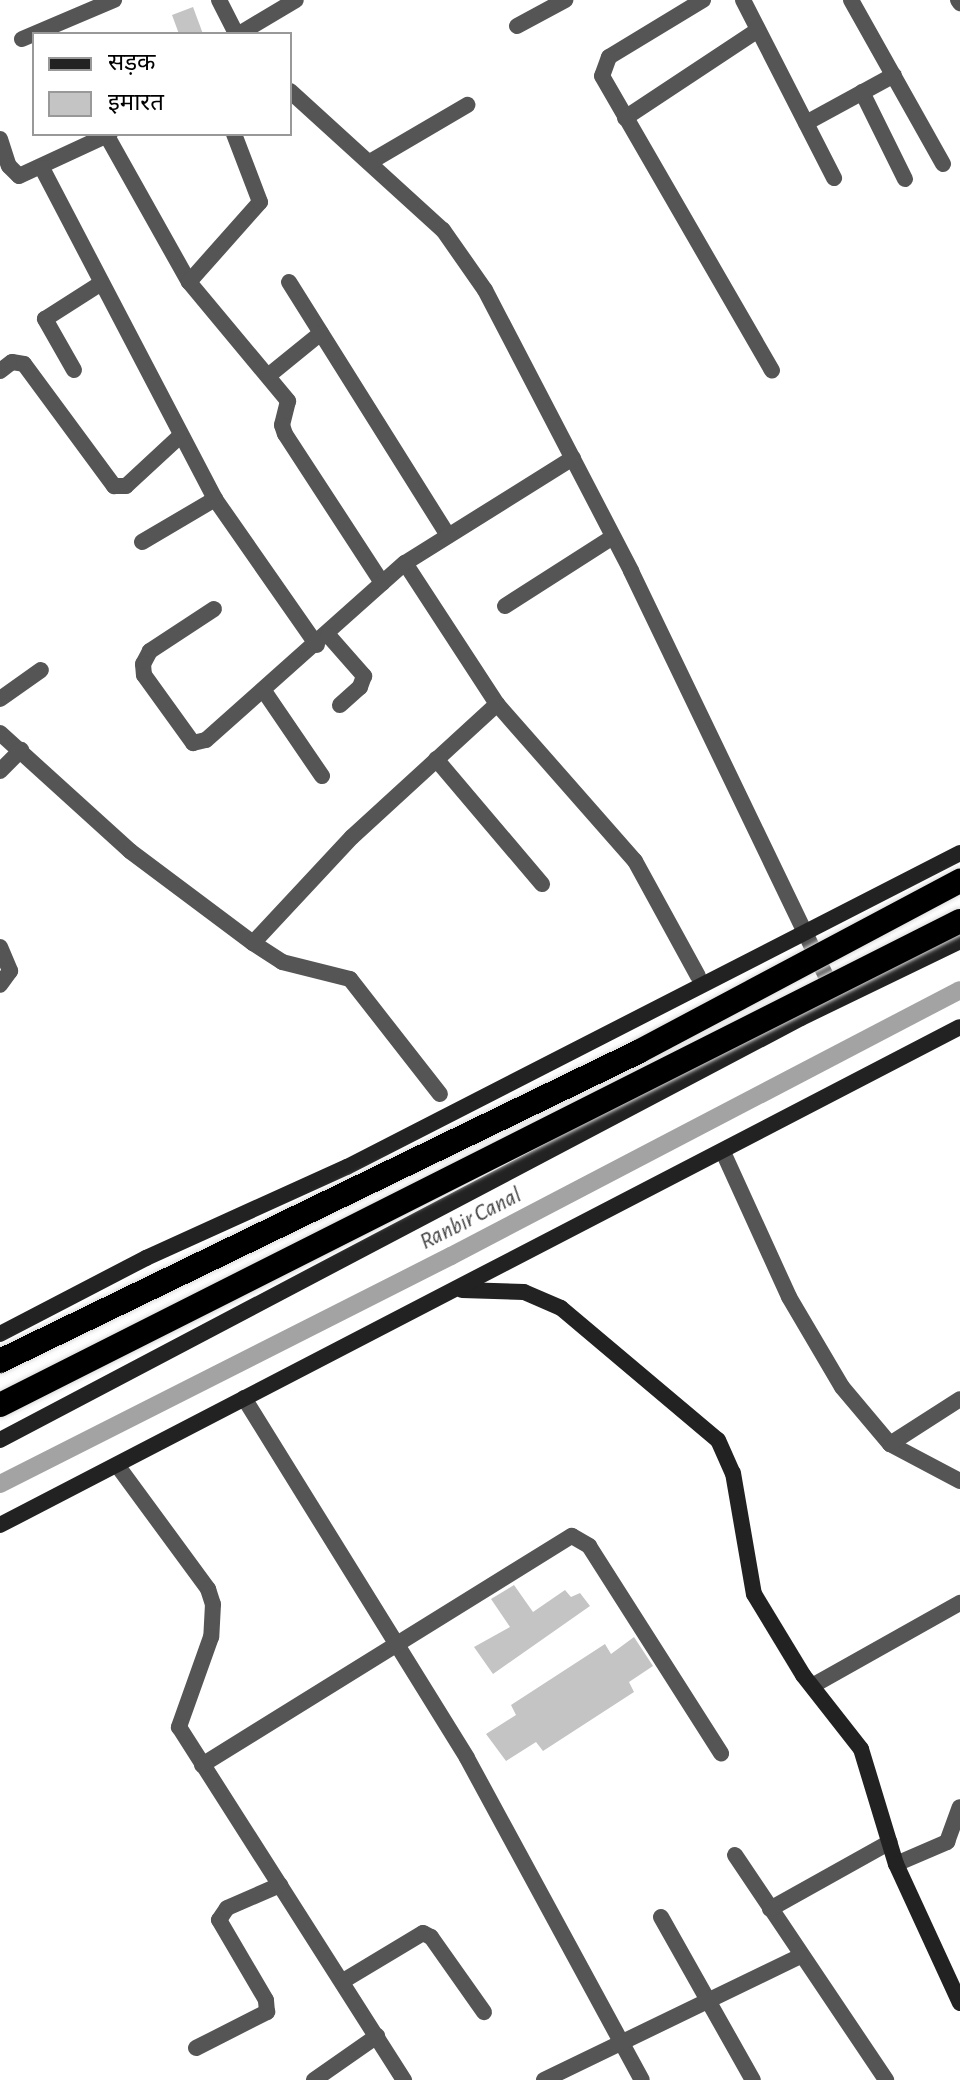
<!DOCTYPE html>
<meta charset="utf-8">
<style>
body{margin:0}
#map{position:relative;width:960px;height:2080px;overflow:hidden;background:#fff;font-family:"Alegreya Sans","Noto Sans Devanagari",sans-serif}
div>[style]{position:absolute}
.canal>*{height:18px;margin:-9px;padding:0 9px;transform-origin:9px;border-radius:9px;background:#a3a3a3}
.building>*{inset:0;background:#c4c4c4}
.street>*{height:16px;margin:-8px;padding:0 8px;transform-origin:8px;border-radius:8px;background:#555}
.secondary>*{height:16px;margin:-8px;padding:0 8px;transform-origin:8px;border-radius:8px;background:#222}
.bridges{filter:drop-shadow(0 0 2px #dbdbdb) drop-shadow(0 0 2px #dbdbdb)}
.highway-bridge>*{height:24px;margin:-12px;padding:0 12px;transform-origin:12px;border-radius:12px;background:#000}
span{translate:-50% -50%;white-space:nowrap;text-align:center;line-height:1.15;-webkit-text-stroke:7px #fff;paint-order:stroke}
.water-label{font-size:24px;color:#444;font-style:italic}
.legend{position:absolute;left:32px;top:32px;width:260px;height:104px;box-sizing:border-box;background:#fff;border:2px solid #999;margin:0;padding:10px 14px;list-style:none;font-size:24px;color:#000}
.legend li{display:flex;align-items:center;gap:16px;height:40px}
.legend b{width:40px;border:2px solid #999}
</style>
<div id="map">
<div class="canal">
<div style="left:0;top:1484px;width:505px;rotate:-26.82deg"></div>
<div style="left:451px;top:1256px;width:574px;rotate:-27.59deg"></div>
</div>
<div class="building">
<div style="clip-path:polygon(193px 7px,203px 34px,179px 34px,172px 15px)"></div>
<div style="clip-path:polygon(514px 1585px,533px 1612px,565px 1590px,571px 1597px,580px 1593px,590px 1606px,493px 1674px,474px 1647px,510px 1627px,491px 1599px)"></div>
<div style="clip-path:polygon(634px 1637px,653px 1666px,629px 1682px,634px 1692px,543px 1751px,536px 1742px,506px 1761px,486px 1734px,516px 1715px,511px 1705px,605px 1644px,611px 1654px)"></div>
</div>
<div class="street">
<div style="left:219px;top:0;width:38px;rotate:63deg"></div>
<div style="left:703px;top:0;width:110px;rotate:148.8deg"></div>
<div style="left:609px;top:57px;width:20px;rotate:110deg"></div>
<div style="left:602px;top:76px;width:340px;rotate:60deg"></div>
<div style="left:743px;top:0;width:200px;rotate:62.9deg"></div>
<div style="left:851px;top:0;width:188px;rotate:60.7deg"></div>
<div style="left:958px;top:0;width:4px;rotate:56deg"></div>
<div style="left:517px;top:26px;width:55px;rotate:-28.4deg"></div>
<div style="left:239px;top:34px;width:66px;rotate:-30.8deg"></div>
<div style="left:22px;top:39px;width:100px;rotate:-23deg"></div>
<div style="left:290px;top:91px;width:207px;rotate:42.3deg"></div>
<div style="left:443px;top:230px;width:73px;rotate:55deg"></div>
<div style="left:485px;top:290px;width:317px;rotate:62.5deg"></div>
<div style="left:631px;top:571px;width:470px;rotate:64.3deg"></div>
<div style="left:862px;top:92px;width:97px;rotate:63.7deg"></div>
<div style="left:625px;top:118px;width:159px;rotate:-33.5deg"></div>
<div style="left:806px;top:123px;width:100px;rotate:-28.6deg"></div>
<div style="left:107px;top:136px;width:167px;rotate:60.7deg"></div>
<div style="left:189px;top:282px;width:155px;rotate:50.2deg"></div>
<div style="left:288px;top:401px;width:25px;rotate:104deg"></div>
<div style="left:282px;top:425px;width:9px;rotate:72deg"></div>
<div style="left:285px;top:434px;width:178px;rotate:56.9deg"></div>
<div style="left:0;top:139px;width:28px;rotate:72deg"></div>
<div style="left:9px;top:166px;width:14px;rotate:45deg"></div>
<div style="left:19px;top:176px;width:100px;rotate:-24.8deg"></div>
<div style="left:370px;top:162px;width:113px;rotate:-30.4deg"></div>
<div style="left:42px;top:168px;width:373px;rotate:62.4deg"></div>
<div style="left:215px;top:499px;width:178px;rotate:55.1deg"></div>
<div style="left:189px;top:282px;width:107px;rotate:-48.4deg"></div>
<div style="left:260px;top:202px;width:73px;rotate:-110.9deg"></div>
<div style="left:289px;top:282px;width:299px;rotate:57.9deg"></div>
<div style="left:74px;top:370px;width:59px;rotate:-119.6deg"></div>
<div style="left:45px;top:319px;width:65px;rotate:-32.5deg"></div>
<div style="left:0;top:371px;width:15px;rotate:-37deg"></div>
<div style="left:12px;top:362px;width:12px;rotate:9deg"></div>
<div style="left:24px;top:364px;width:152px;rotate:53.6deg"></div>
<div style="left:114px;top:486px;width:12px"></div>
<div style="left:126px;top:486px;width:72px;rotate:-42.8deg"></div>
<div style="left:268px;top:376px;width:68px;rotate:-39.1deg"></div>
<div style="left:142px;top:542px;width:85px;rotate:-30.5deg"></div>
<div style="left:405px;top:563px;width:168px;rotate:56.9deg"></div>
<div style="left:497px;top:704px;width:209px;rotate:48.7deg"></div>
<div style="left:635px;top:861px;width:131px;rotate:61.3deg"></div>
<div style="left:505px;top:606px;width:128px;rotate:-32.6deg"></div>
<div style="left:214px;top:609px;width:77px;rotate:146.7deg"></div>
<div style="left:150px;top:651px;width:15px;rotate:118deg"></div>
<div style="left:143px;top:664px;width:11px;rotate:85deg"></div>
<div style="left:144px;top:675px;width:84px;rotate:54.2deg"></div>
<div style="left:193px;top:743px;width:13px;rotate:-13deg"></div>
<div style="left:206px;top:740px;width:266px;rotate:-41.7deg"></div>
<div style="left:405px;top:563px;width:198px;rotate:-32deg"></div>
<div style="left:328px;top:635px;width:55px;rotate:48.7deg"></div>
<div style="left:364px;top:676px;width:12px;rotate:110deg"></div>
<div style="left:360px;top:687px;width:27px;rotate:138deg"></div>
<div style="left:264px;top:691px;width:103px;rotate:55.7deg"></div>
<div style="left:0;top:699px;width:50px;rotate:-35.3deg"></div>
<div style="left:0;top:733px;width:176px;rotate:42.2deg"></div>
<div style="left:130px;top:851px;width:154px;rotate:36.8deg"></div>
<div style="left:253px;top:943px;width:35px;rotate:33deg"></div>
<div style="left:282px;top:962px;width:70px;rotate:14deg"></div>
<div style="left:350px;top:979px;width:146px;rotate:52deg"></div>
<div style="left:436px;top:759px;width:164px;rotate:49.7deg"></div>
<div style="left:0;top:771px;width:30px;rotate:-45deg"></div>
<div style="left:253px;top:943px;width:145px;rotate:-47deg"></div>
<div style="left:352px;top:837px;width:197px;rotate:-42.5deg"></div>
<div style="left:0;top:947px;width:26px;rotate:67deg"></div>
<div style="left:10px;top:971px;width:17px;rotate:126deg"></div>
<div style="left:723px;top:1152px;width:159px;rotate:65.5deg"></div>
<div style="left:789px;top:1297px;width:104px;rotate:59.5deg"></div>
<div style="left:842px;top:1387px;width:75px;rotate:49.9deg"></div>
<div style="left:890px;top:1444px;width:79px;rotate:27.9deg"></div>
<div style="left:244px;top:1398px;width:423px;rotate:58.2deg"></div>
<div style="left:467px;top:1758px;width:366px;rotate:61.5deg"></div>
<div style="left:890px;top:1444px;width:83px;rotate:-32.7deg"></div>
<div style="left:117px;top:1465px;width:154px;rotate:53.7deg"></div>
<div style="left:208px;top:1589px;width:16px;rotate:72deg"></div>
<div style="left:213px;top:1604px;width:33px;rotate:93deg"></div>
<div style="left:211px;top:1637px;width:96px;rotate:109.6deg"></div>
<div style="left:179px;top:1727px;width:419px;rotate:57.5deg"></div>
<div style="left:812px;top:1686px;width:170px;rotate:-29.3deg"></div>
<div style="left:202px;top:1765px;width:435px;rotate:-31.8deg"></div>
<div style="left:572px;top:1536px;width:20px;rotate:30deg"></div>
<div style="left:589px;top:1546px;width:246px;rotate:57.5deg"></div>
<div style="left:735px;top:1855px;width:271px;rotate:56.1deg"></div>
<div style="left:896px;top:1864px;width:56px;rotate:-23.3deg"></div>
<div style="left:947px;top:1842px;width:37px;rotate:-70deg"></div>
<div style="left:770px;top:1909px;width:137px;rotate:-29.2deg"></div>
<div style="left:661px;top:1917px;width:187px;rotate:60.6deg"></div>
<div style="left:343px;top:1981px;width:93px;rotate:-31deg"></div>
<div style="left:423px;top:1933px;width:9px;rotate:27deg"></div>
<div style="left:431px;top:1937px;width:92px;rotate:54.8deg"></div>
<div style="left:196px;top:2048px;width:80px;rotate:-26.9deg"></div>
<div style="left:267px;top:2012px;width:12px;rotate:-95deg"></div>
<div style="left:266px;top:2000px;width:93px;rotate:-120.4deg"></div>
<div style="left:219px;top:1920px;width:14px;rotate:-56deg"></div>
<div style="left:227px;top:1908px;width:58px;rotate:-23.5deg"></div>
<div style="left:314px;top:2080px;width:77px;rotate:-34.9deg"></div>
<div style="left:544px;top:2080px;width:284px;rotate:-25.8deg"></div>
</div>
<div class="secondary">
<div style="left:462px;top:1290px;width:62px;rotate:1.8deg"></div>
<div style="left:524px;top:1292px;width:40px;rotate:23.4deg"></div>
<div style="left:561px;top:1308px;width:205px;rotate:40.1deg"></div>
<div style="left:718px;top:1440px;width:36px;rotate:66deg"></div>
<div style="left:733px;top:1473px;width:123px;rotate:80.2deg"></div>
<div style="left:754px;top:1594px;width:95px;rotate:58.8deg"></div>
<div style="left:803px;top:1675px;width:94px;rotate:51.9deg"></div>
<div style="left:861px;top:1749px;width:120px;rotate:73.1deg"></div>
<div style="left:896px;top:1864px;width:153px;rotate:65.3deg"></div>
<div style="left:0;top:1334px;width:165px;rotate:-27.5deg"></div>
<div style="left:146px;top:1258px;width:221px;rotate:-24.4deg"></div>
<div style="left:347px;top:1167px;width:689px;rotate:-27.12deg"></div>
<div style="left:0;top:1440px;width:905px;rotate:-27.78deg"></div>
<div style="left:801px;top:1018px;width:177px;rotate:-25.8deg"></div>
<div style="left:0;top:1525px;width:1081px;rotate:-27.42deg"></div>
</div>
<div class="bridges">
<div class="highway-bridge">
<div style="left:0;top:1361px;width:709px;rotate:-25.84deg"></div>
<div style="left:638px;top:1052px;width:365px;rotate:-28deg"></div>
<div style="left:0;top:1405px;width:1075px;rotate:-26.76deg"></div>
</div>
</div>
<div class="water-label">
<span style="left:471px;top:1219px;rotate:-27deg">Ranbir Canal</span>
</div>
<ul class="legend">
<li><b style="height:10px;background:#222"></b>सड़क</li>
<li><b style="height:22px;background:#c4c4c4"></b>इमारत</li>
</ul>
</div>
